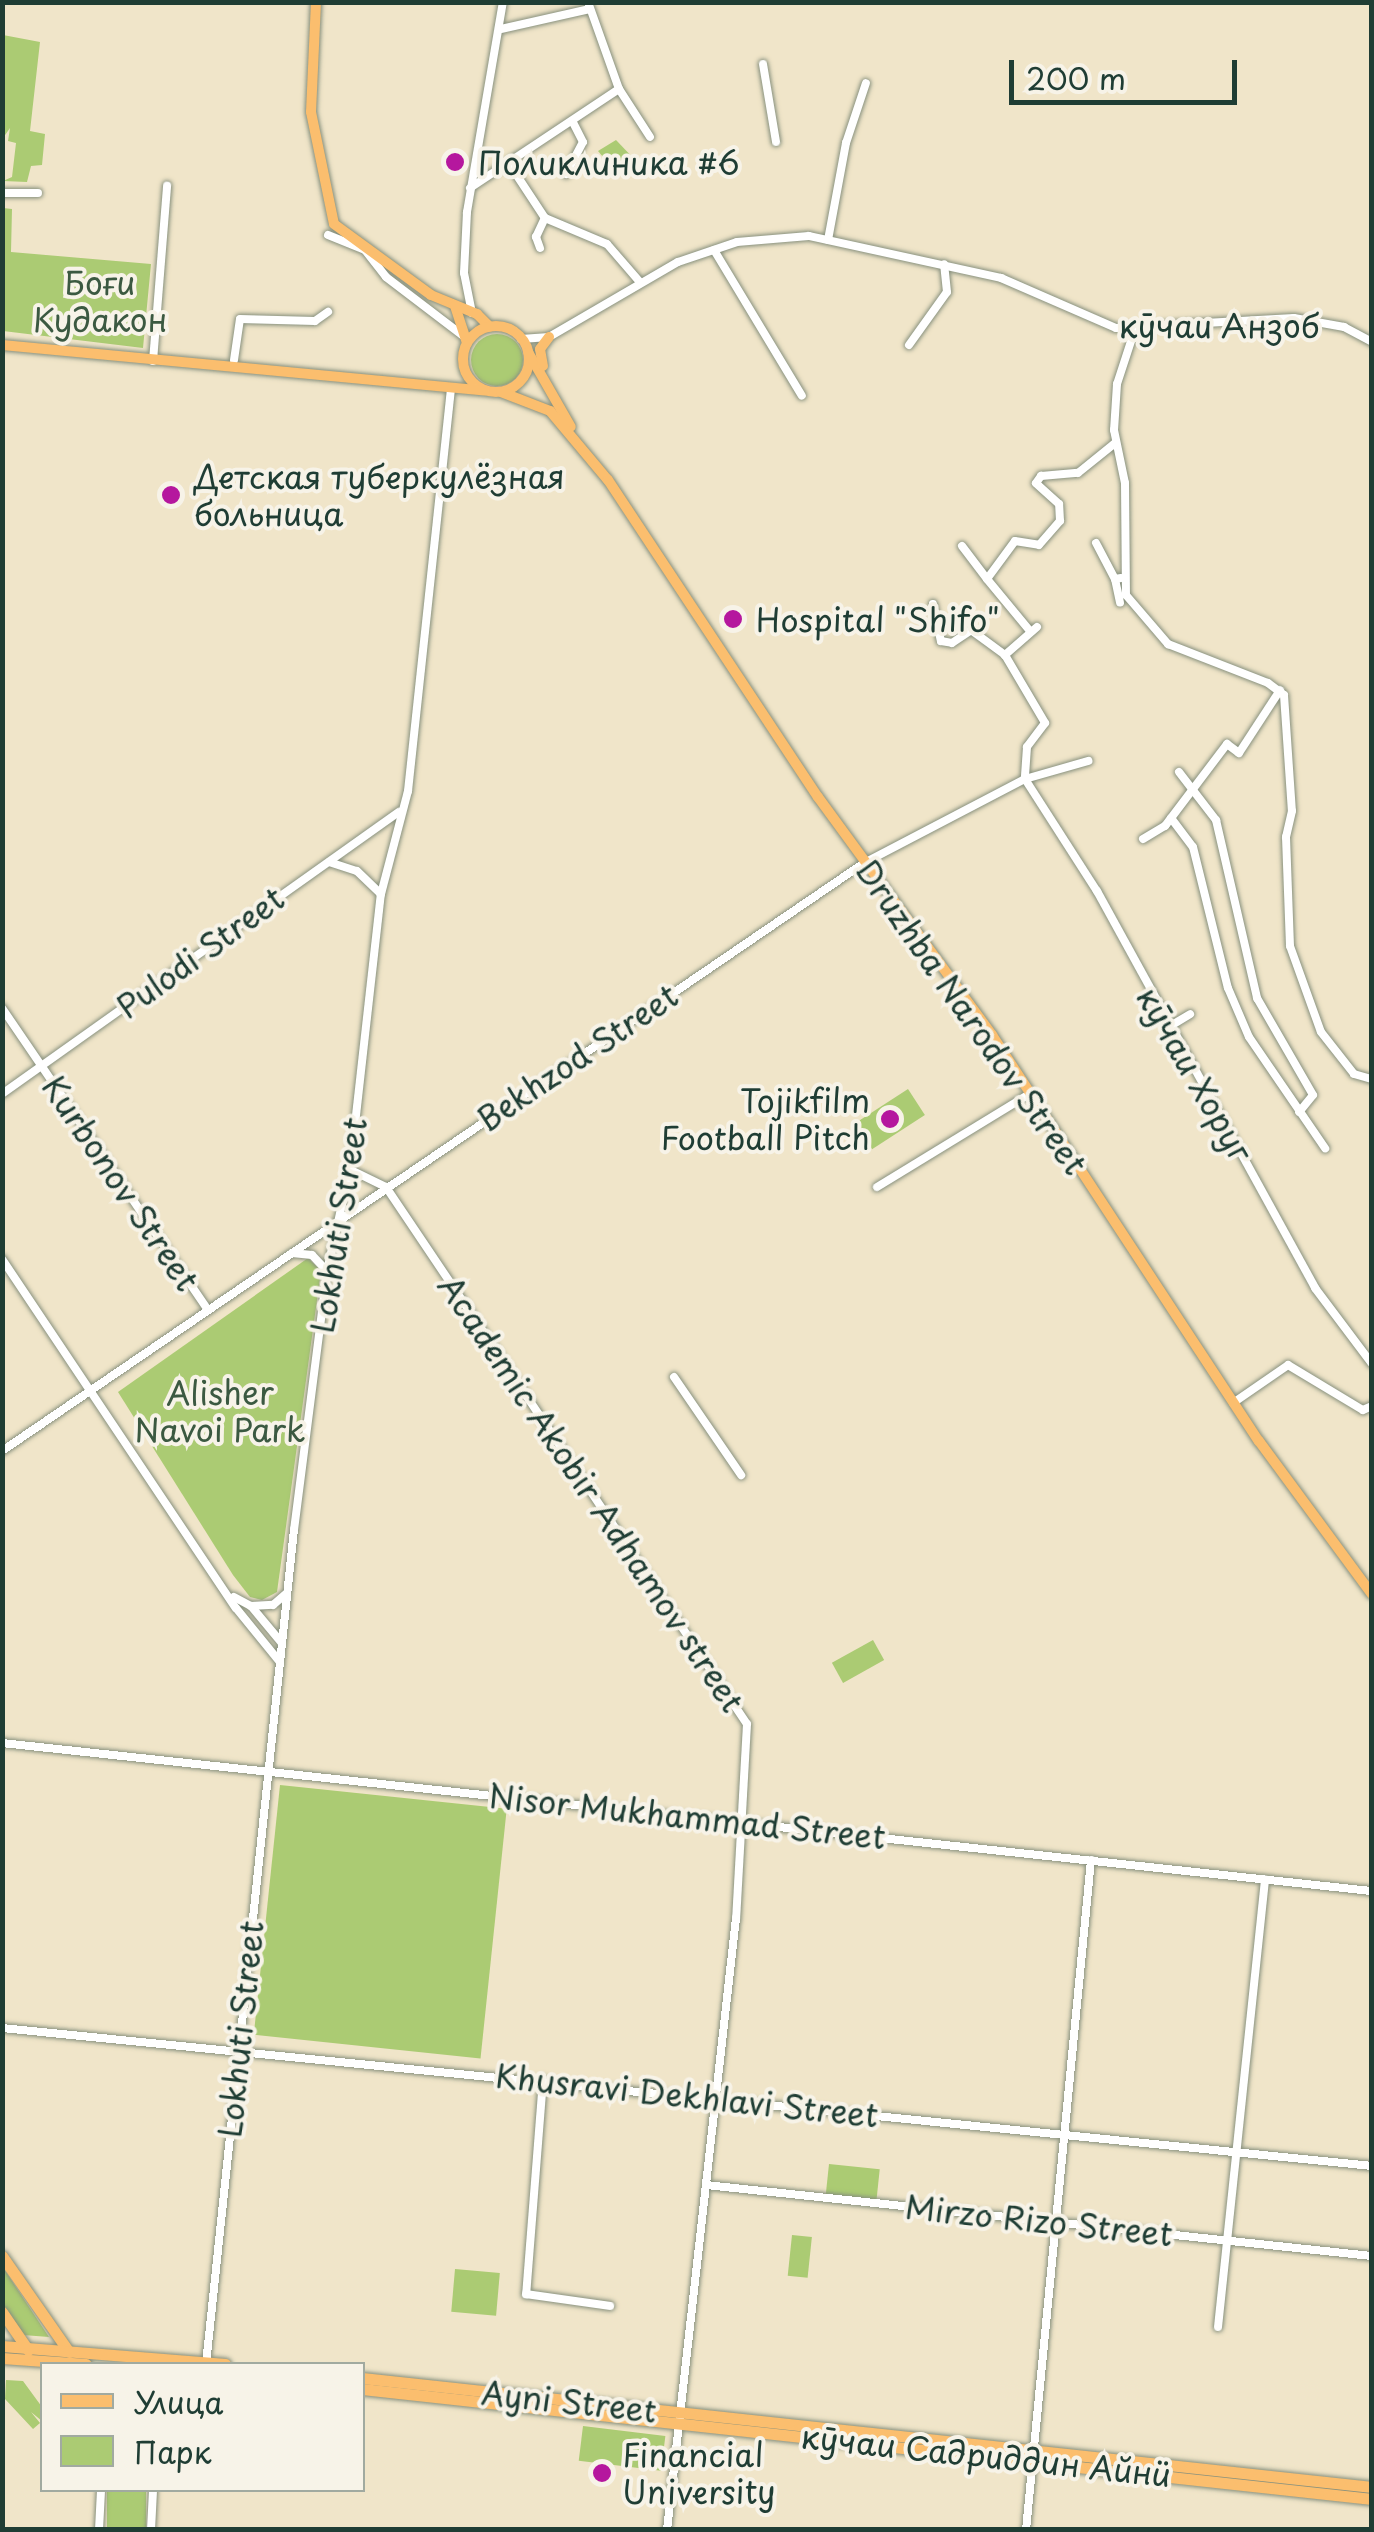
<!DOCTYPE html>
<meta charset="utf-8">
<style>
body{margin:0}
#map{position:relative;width:1374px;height:2532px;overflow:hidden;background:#f0e5c9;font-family:"Playpen Sans",sans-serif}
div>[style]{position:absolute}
.green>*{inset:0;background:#abcb73;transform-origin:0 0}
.round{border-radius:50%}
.roads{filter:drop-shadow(0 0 2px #88917e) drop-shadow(0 0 2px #88917e)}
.minor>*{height:8px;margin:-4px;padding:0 4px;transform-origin:4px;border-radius:4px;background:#fff}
.major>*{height:10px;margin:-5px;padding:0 5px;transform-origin:5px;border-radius:5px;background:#fbbe6e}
.major>.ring{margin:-5px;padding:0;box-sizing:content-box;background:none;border:10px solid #fbbe6e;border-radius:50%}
.highway>*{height:11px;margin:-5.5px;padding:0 5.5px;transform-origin:5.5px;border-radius:5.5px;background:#fbbe6e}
.dots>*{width:28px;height:28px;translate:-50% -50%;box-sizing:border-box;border:5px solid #f7f3e8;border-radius:50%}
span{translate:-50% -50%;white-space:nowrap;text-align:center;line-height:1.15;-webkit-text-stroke:8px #f7f3e8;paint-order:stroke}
.poi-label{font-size:32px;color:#1f3d34}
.left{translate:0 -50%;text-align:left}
.right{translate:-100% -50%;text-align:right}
.park-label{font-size:32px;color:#3b5941}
.street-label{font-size:32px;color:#1f3d34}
.frame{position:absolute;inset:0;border:5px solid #1f3d34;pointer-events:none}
.legend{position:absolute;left:40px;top:2362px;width:325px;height:130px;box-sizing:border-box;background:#f7f3e8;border:2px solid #a1aaa0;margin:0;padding:12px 18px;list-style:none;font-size:30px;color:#1f3d34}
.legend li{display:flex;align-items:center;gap:20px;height:50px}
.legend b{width:50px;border:2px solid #a1aaa0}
.scale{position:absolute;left:1009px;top:60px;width:228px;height:45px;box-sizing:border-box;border:5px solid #1f3d34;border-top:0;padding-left:12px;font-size:30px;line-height:35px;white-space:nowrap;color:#1f3d34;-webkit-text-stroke:8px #f7f3e8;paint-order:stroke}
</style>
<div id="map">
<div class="green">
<div style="clip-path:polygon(3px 35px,40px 42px,30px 131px,45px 134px,42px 165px,31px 166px,27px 182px,3px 181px,12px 177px,16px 143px,8px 141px,10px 128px,3px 138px)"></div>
<div style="clip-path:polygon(616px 140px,637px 162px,619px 176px,598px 151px)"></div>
<div style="clip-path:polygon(3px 208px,12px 209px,11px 252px,151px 264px,143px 348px,3px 331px)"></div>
<div class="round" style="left:471px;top:334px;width:52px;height:52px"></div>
<div style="left:908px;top:1089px;width:31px;height:63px;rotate:57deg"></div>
<div style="clip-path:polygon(308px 1258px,321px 1271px,277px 1592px,262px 1600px,250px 1597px,233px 1575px,118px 1392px)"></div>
<div style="left:873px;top:1640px;width:23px;height:47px;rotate:61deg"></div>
<div style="left:280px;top:1785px;width:228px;height:251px;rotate:6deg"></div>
<div style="left:829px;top:2164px;width:51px;height:31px;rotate:6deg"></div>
<div style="left:792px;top:2235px;width:20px;height:41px;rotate:6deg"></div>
<div style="clip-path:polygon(2px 2266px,49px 2337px,23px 2335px,3px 2304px)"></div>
<div style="left:455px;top:2269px;width:45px;height:43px;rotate:5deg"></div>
<div style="clip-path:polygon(6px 2380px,23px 2381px,42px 2407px,42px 2421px,31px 2412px,40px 2423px,33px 2429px,5px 2399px)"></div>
<div style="left:583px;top:2426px;width:83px;height:35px;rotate:7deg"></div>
<div style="left:107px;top:2490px;width:39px;height:39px"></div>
</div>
<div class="roads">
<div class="minor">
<div style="left:588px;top:2px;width:92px;rotate:70.4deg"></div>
<div style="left:619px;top:89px;width:57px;rotate:57.1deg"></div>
<div style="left:501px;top:29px;width:91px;rotate:-12.7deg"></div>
<div style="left:763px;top:64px;width:79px;rotate:80.5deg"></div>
<div style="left:510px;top:165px;width:64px;rotate:56.6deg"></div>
<div style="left:545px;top:218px;width:67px;rotate:22.8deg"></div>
<div style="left:607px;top:244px;width:49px;rotate:49.1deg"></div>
<div style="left:566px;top:174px;width:36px;rotate:-62deg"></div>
<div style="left:583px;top:142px;width:22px;rotate:-117deg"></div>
<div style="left:470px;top:188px;width:179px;rotate:-33.6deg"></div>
<div style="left:2px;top:193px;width:36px"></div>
<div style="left:328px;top:235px;width:40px;rotate:22deg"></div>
<div style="left:365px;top:250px;width:34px;rotate:52deg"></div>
<div style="left:386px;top:277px;width:101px;rotate:37.3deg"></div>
<div style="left:828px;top:240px;width:99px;rotate:-79.5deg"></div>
<div style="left:846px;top:143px;width:63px;rotate:-71.6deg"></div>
<div style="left:540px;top:248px;width:12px;rotate:-110deg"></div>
<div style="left:536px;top:237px;width:21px;rotate:-65deg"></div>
<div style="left:714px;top:250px;width:170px;rotate:58.9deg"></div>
<div style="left:472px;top:313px;width:41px;rotate:-101.3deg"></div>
<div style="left:464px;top:273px;width:61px;rotate:-87.2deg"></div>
<div style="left:467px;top:212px;width:213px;rotate:-80.3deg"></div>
<div style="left:1135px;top:329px;width:58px;rotate:108.1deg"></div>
<div style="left:1117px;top:384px;width:46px;rotate:93.7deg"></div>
<div style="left:1114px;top:430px;width:54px;rotate:78.3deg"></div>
<div style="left:1125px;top:483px;width:112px;rotate:89.5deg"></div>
<div style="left:1126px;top:595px;width:65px;rotate:49.4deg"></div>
<div style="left:1168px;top:644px;width:107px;rotate:21.3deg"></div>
<div style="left:1268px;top:683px;width:20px;rotate:37deg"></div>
<div style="left:1284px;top:695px;width:116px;rotate:86.1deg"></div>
<div style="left:1292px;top:811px;width:27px;rotate:103deg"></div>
<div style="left:1286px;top:837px;width:109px;rotate:87.9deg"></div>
<div style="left:1290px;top:946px;width:91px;rotate:70.2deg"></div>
<div style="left:1321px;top:1032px;width:53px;rotate:51.8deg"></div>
<div style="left:1354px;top:1074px;width:19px;rotate:16deg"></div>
<div style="left:521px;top:339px;width:28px;rotate:-4deg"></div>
<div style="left:549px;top:337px;width:149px;rotate:-30.2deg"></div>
<div style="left:678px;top:262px;width:62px;rotate:-18.7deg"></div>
<div style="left:737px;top:242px;width:72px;rotate:-4.8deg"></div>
<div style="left:809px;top:236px;width:197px;rotate:12.3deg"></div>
<div style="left:1001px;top:278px;width:125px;rotate:23.5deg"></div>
<div style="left:1116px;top:328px;width:178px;rotate:-3.2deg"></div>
<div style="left:1294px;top:318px;width:51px;rotate:10.2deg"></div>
<div style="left:1344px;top:327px;width:32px;rotate:28deg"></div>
<div style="left:909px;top:345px;width:65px;rotate:-54.4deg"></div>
<div style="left:947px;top:292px;width:28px;rotate:-96deg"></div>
<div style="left:234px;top:360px;width:41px;rotate:-81.7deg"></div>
<div style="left:240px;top:319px;width:75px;rotate:1.5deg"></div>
<div style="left:315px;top:321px;width:16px;rotate:-35deg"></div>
<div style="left:153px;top:361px;width:176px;rotate:-85.4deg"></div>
<div style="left:1096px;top:543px;width:41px;rotate:62.2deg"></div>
<div style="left:1115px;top:579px;width:6px;rotate:-9deg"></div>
<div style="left:962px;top:546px;width:41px;rotate:52.9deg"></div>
<div style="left:1115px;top:579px;width:24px;rotate:78deg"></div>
<div style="left:933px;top:604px;width:38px;rotate:78deg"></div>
<div style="left:941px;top:641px;width:11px;rotate:10deg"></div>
<div style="left:952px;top:643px;width:23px;rotate:-34deg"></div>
<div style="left:971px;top:630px;width:42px;rotate:36.3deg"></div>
<div style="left:1037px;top:627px;width:43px;rotate:138.8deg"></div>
<div style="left:1005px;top:655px;width:79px;rotate:59.5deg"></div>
<div style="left:1045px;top:723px;width:30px;rotate:127deg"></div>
<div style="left:1027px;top:747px;width:32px;rotate:94deg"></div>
<div style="left:1025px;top:779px;width:133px;rotate:57.3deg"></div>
<div style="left:1097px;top:891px;width:453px;rotate:61.2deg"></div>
<div style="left:1315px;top:1288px;width:95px;rotate:53.1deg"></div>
<div style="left:1030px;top:631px;width:67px;rotate:-129.6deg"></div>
<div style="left:987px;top:579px;width:47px;rotate:-53.6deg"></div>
<div style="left:1015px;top:541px;width:24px;rotate:9deg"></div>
<div style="left:1039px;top:545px;width:32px;rotate:-49deg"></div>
<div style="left:1060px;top:521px;width:17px;rotate:-93deg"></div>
<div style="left:1059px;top:504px;width:31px;rotate:-138deg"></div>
<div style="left:1036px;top:483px;width:9px;rotate:-54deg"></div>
<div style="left:1041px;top:476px;width:37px;rotate:-5deg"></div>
<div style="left:1078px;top:473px;width:48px;rotate:-39deg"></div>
<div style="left:1179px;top:772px;width:61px;rotate:52.4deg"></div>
<div style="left:1216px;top:820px;width:183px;rotate:77deg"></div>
<div style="left:1257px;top:998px;width:112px;rotate:60deg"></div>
<div style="left:1313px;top:1095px;width:22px;rotate:129deg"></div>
<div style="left:1171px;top:818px;width:36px;rotate:53deg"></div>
<div style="left:1193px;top:847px;width:145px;rotate:76.1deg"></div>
<div style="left:1228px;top:988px;width:53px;rotate:66.8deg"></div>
<div style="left:1249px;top:1037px;width:135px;rotate:55.6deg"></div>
<div style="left:1143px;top:839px;width:26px;rotate:-31deg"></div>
<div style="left:1165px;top:826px;width:103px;rotate:-52.9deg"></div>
<div style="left:1227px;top:744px;width:15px;rotate:37deg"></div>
<div style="left:1239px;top:753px;width:75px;rotate:-56.9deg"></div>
<div style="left:329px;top:862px;width:29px;rotate:18deg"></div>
<div style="left:357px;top:871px;width:33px;rotate:44deg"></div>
<div style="left:2px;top:1008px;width:364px;rotate:55.7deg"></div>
<div style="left:1167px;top:1028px;width:27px;rotate:-31deg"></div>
<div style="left:2px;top:1094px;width:487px;rotate:-35.4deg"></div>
<div style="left:351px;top:1170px;width:39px;rotate:26deg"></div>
<div style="left:386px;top:1187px;width:647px;rotate:56.09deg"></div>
<div style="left:747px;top:1724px;width:194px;rotate:93.2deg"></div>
<div style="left:736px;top:1918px;width:616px;rotate:96.43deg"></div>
<div style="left:877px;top:1187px;width:180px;rotate:-31.4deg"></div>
<div style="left:292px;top:1253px;width:20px;rotate:6deg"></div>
<div style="left:312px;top:1255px;width:22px;rotate:47deg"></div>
<div style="left:2px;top:1259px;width:420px;rotate:56.2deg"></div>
<div style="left:236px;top:1608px;width:68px;rotate:50.9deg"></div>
<div style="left:674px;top:1377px;width:119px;rotate:55.6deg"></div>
<div style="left:1233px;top:1403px;width:67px;rotate:-34.6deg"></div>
<div style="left:1288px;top:1365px;width:87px;rotate:31deg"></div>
<div style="left:1363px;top:1410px;width:10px;rotate:-24deg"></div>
<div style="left:2px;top:1451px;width:1043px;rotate:-34.3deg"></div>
<div style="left:864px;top:863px;width:182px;rotate:-27.6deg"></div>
<div style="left:1025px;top:779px;width:66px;rotate:-15.9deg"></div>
<div style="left:234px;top:1597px;width:19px;rotate:28deg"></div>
<div style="left:251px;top:1606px;width:47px;rotate:50.2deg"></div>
<div style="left:251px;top:1606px;width:22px;rotate:-3deg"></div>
<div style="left:273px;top:1605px;width:18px;rotate:-41deg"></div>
<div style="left:2px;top:1743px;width:1378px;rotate:6.17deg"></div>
<div style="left:2px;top:2028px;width:1377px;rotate:5.75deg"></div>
<div style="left:543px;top:2080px;width:215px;rotate:94.5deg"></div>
<div style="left:526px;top:2294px;width:85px;rotate:8.1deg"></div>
<div style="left:706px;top:2185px;width:670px;rotate:6.09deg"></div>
<div style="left:1218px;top:2327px;width:450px;rotate:-84deg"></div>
<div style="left:206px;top:2364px;width:839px;rotate:-83.98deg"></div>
<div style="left:294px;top:1530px;width:261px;rotate:-82.7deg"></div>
<div style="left:327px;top:1271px;width:105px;rotate:-77.3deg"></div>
<div style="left:350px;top:1169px;width:277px;rotate:-83.6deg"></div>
<div style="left:381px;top:894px;width:106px;rotate:-75.3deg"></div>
<div style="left:408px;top:791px;width:406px;rotate:-83.9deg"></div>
<div style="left:99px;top:2530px;width:40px;rotate:-87.1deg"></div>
<div style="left:151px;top:2530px;width:40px;rotate:-87.1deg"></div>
<div style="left:1026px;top:2530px;width:673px;rotate:-84.46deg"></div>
</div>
<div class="major">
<div style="left:316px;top:2px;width:110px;rotate:92.6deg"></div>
<div style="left:311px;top:112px;width:114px;rotate:78.4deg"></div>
<div style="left:334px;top:224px;width:120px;rotate:36.2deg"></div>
<div style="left:431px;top:295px;width:50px;rotate:22.4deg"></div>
<div style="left:477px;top:314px;width:18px;rotate:45deg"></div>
<div style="left:455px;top:306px;width:39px;rotate:72deg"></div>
<div class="ring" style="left:463px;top:326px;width:56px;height:56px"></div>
<div style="left:2px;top:345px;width:485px;rotate:5.4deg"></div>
<div style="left:528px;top:352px;width:86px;rotate:60.2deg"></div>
<div style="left:543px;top:366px;width:17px;rotate:-100deg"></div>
<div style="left:540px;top:349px;width:15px;rotate:-53deg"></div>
<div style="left:501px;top:392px;width:53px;rotate:21.2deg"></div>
<div style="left:550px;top:411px;width:90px;rotate:50deg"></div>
<div style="left:608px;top:480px;width:380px;rotate:56.5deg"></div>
<div style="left:818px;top:797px;width:295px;rotate:53.8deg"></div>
<div style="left:992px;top:1035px;width:486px;rotate:56.7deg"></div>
<div style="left:1259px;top:1441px;width:190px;rotate:53.6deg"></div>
</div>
<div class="highway">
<div style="left:2px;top:2256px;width:117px;rotate:55.1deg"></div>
<div style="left:2px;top:2312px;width:46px;rotate:55.6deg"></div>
<div style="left:2px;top:2346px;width:224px;rotate:4.6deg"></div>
<div style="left:2px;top:2358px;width:84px;rotate:4.1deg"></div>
<div style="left:362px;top:2378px;width:1016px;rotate:6.16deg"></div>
<div style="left:362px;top:2389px;width:1016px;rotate:6.22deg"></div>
</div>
</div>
<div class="dots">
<div style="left:455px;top:162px;background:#b5179e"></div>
<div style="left:171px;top:495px;background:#b5179e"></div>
<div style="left:733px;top:619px;background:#b5179e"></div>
<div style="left:890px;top:1119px;background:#b5179e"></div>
<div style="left:602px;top:2473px;background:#b5179e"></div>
</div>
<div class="poi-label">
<span class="left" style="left:478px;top:162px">Поликлиника #6</span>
<span class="left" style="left:194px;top:495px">Детская туберкулёзная<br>больница</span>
<span class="left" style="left:756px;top:619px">Hospital "Shifo"</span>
<span class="right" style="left:870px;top:1119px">Tojikfilm<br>Football Pitch</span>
<span class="left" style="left:622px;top:2473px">Financial<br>University</span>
</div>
<div class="park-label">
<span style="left:100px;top:301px">Боғи<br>Кудакон</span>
<span style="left:220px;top:1411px">Alisher<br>Navoi Park</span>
</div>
<div class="street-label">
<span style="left:1219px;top:325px">кӯчаи Анзоб</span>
<span style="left:200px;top:952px;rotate:-36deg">Pulodi Street</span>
<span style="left:972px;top:1017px;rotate:55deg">Druzhba Narodov Street</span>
<span style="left:577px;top:1057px;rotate:-34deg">Bekhzod Street</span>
<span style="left:1195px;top:1074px;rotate:60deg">кӯчаи Хоруг</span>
<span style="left:121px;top:1183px;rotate:56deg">Kurbonov Street</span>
<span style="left:338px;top:1225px;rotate:-81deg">Lokhuti Street</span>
<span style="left:592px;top:1493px;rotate:56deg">Academic Akobir Adhamov street</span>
<span style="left:687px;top:1816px;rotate:6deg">Nisor Mukhammad Street</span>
<span style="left:240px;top:2029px;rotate:-84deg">Lokhuti Street</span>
<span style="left:687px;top:2095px;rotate:6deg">Khusravi Dekhlavi Street</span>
<span style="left:1039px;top:2220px;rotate:6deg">Mirzo Rizo Street</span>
<span style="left:569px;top:2401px;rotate:6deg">Ayni Street</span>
<span style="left:986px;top:2455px;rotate:6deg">кӯчаи Садриддин Айнӣ</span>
</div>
<div class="frame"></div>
<ul class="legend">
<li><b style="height:12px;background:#fbbe6e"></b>Улица</li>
<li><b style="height:28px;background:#abcb73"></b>Парк</li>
</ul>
<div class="scale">200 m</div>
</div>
